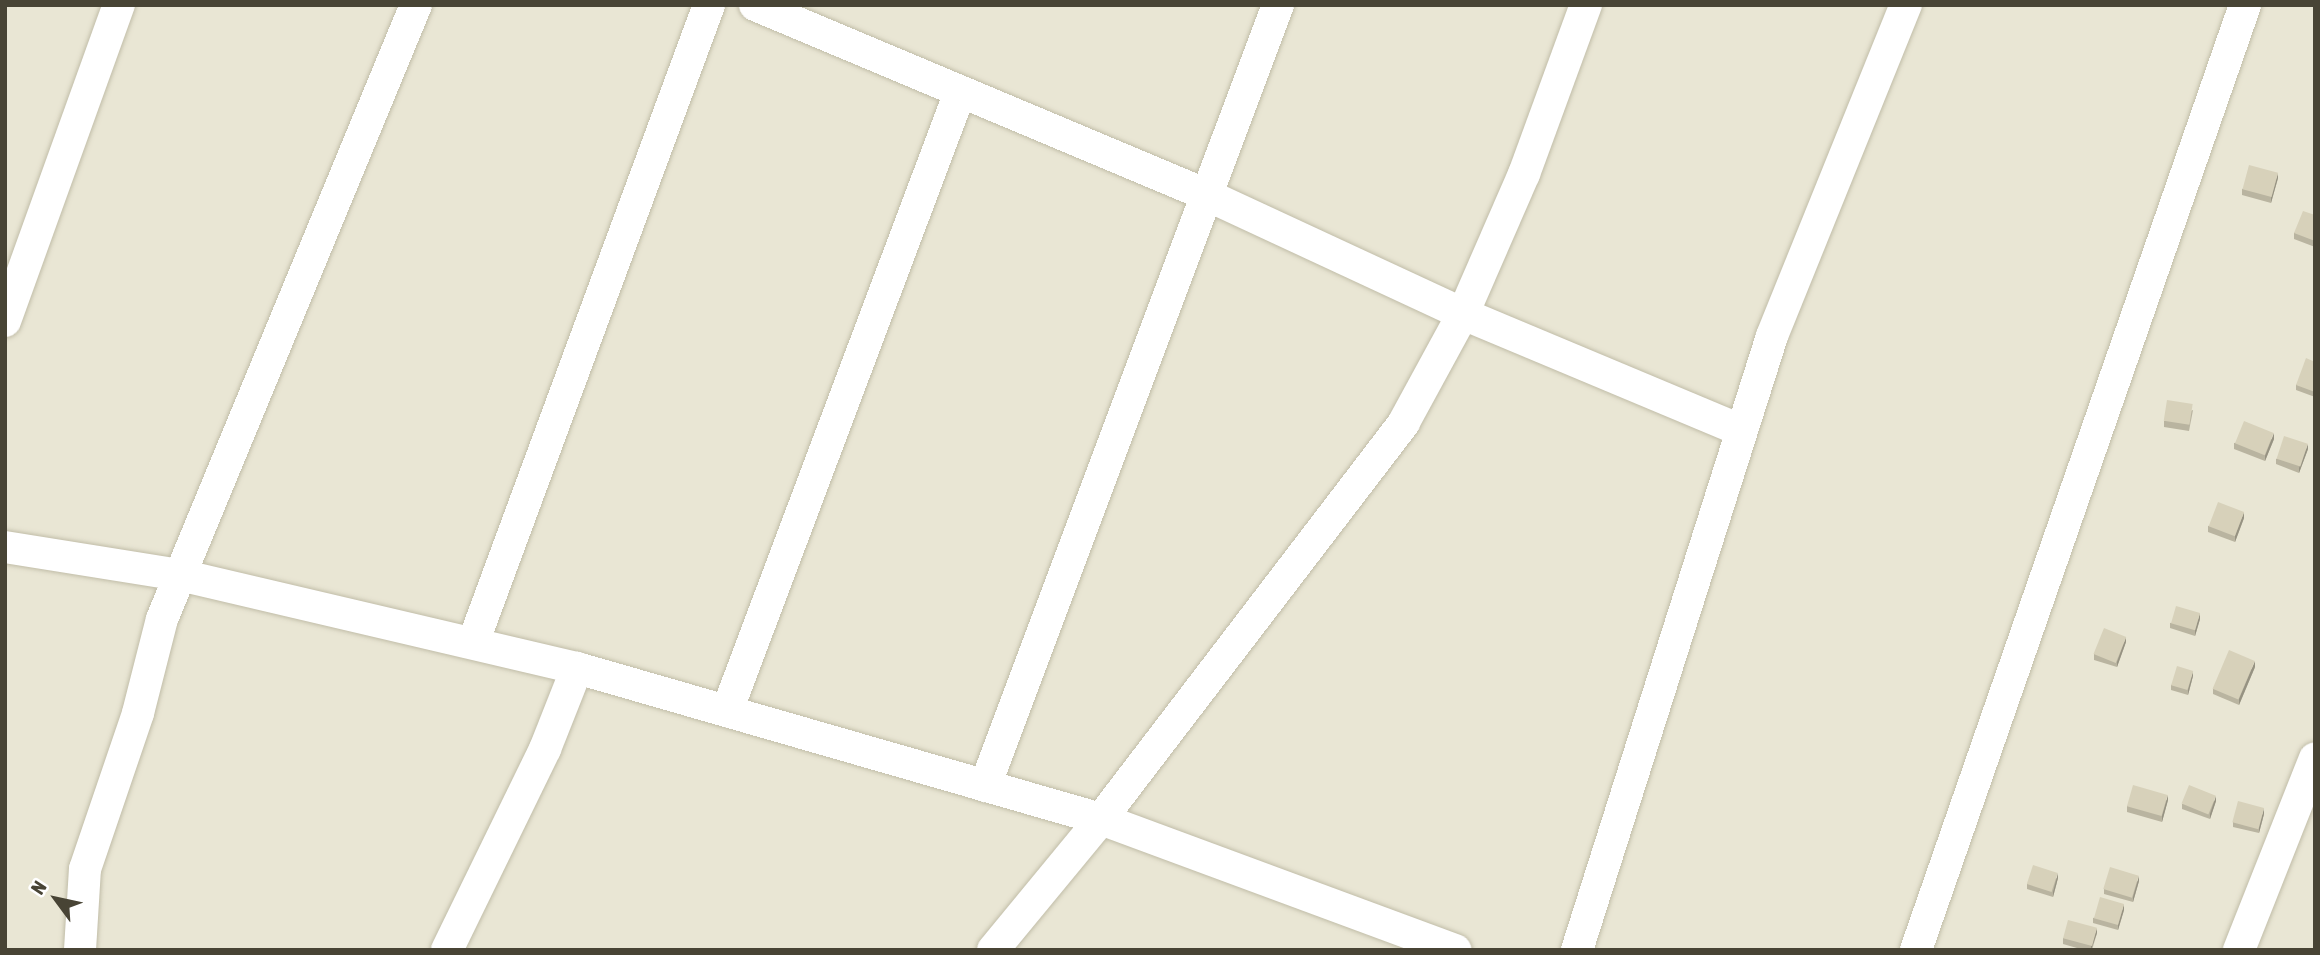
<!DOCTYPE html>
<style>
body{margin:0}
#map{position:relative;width:2320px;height:955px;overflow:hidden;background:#f4f3e6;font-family:"Asap Condensed",sans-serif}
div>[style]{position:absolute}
.residential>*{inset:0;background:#e9e6d4;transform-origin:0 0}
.roads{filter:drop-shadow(0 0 2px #c1bda8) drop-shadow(0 0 2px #c1bda8)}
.street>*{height:32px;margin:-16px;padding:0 16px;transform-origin:16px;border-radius:16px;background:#fff}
.wall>*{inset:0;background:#b9b4a0}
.shaded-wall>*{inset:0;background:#969282}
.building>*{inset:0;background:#d7d1ba;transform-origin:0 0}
span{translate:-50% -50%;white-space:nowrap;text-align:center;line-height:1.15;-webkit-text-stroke:7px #fff;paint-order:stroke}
.frame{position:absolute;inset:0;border:7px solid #484435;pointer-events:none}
.north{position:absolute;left:21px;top:864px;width:70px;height:70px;-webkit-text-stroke:5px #fff;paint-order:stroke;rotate:303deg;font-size:19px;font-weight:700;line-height:28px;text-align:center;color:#484435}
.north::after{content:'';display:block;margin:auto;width:24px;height:32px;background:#484435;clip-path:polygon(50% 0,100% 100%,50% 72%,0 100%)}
</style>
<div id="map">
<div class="residential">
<div style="left:5px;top:5px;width:2310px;height:945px"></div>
</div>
<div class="roads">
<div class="street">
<div style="left:755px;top:5px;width:493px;rotate:22.8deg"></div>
<div style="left:1209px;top:196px;width:280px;rotate:24.9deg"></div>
<div style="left:1463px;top:314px;width:300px;rotate:22.7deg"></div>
<div style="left:5px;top:321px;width:336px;rotate:-70.2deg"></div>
<div style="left:5px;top:547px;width:177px;rotate:9.1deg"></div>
<div style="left:180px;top:575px;width:408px;rotate:13.2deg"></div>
<div style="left:577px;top:668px;width:545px;rotate:16.08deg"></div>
<div style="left:1101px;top:819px;width:378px;rotate:20.3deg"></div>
<div style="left:473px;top:643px;width:680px;rotate:-69.7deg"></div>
<div style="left:727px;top:711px;width:661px;rotate:-69.37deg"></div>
<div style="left:985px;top:786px;width:834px;rotate:-69.44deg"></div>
<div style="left:80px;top:950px;width:81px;rotate:-86.5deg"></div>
<div style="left:85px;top:869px;width:165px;rotate:-71.2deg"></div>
<div style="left:138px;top:713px;width:97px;rotate:-75.7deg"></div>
<div style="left:162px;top:619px;width:664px;rotate:-67.53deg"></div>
<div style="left:447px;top:950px;width:224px;rotate:-64deg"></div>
<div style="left:545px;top:749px;width:87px;rotate:-68.4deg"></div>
<div style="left:993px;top:950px;width:170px;rotate:-50.5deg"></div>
<div style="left:1101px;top:819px;width:499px;rotate:-52.6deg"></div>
<div style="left:1404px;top:422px;width:123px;rotate:-61.4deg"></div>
<div style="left:1463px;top:314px;width:153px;rotate:-66.5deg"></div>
<div style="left:1524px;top:174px;width:180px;rotate:-69.9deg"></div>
<div style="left:1577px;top:950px;width:644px;rotate:-72.38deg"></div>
<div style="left:1772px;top:336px;width:357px;rotate:-68deg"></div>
<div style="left:1916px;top:950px;width:1001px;rotate:-70.8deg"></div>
<div style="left:2239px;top:950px;width:206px;rotate:-68.4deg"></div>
</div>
</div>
<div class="wall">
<div style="clip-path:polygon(2278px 178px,2271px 203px,2242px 195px,2242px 189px)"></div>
<div style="clip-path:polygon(2315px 215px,2315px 247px,2294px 239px,2294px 233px)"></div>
<div style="clip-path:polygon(2315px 362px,2315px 397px,2296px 390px,2296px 385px)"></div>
<div style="clip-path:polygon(2193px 410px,2189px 431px,2164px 427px,2164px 421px)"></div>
<div style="clip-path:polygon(2274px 439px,2265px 461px,2234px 449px,2234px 443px)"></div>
<div style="clip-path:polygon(2308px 449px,2299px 473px,2276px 464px,2276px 459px)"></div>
<div style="clip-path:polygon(2244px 518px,2235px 542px,2208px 532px,2208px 526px)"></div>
<div style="clip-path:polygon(2200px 619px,2195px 636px,2170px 628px,2170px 623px)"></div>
<div style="clip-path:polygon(2126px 642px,2117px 667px,2094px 660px,2094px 654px)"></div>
<div style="clip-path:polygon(2255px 667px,2239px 705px,2213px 694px,2213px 689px)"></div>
<div style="clip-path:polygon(2193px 676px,2188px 695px,2171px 690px,2171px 685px)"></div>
<div style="clip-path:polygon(2168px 800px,2162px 822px,2127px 812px,2127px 806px)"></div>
<div style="clip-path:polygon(2216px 801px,2210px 819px,2182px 809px,2182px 804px)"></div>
<div style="clip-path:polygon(2264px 814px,2259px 833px,2233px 827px,2233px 822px)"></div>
<div style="clip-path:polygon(2058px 878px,2053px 897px,2027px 889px,2027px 884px)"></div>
<div style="clip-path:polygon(2139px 881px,2133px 902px,2104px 894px,2104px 889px)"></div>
<div style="clip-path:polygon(2124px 910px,2118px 930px,2093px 923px,2093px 918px)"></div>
<div style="clip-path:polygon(2097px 933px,2092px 950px,2084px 950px,2063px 944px,2063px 938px)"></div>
</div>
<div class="shaded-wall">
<div style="clip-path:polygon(2278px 173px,2278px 178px,2271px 203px,2271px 198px)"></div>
<div style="clip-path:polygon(2274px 433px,2274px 439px,2265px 461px,2265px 456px)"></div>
<div style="clip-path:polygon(2308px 444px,2308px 449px,2299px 473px,2299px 468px)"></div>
<div style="clip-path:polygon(2244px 512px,2244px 518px,2235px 542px,2235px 536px)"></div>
<div style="clip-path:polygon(2200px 613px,2200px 619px,2195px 636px,2195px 630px)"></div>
<div style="clip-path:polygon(2126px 637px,2126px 642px,2117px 667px,2117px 662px)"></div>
<div style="clip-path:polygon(2255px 661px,2255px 667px,2239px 705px,2239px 699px)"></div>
<div style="clip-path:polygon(2193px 671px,2193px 676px,2188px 695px,2188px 690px)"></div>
<div style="clip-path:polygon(2168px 795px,2168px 800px,2162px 822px,2162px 816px)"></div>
<div style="clip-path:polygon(2216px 796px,2216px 801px,2210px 819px,2210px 814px)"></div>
<div style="clip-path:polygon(2264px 808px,2264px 814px,2259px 833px,2259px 828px)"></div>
<div style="clip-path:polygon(2058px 873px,2058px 878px,2053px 897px,2053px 892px)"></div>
<div style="clip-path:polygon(2139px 876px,2139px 881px,2133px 902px,2133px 897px)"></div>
<div style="clip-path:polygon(2124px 904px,2124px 910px,2118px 930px,2118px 925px)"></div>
<div style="clip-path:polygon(2097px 928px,2097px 933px,2091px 950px,2091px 946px)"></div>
</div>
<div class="building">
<div style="left:2249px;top:165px;width:30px;height:25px;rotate:15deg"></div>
<div style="clip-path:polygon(2303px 211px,2315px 215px,2315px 241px,2294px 233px)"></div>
<div style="clip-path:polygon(2306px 358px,2315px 362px,2315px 392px,2296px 385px)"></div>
<div style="left:2167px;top:400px;width:26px;height:21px;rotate:9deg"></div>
<div style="left:2244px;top:421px;width:32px;height:24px;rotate:22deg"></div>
<div style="left:2284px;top:436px;width:25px;height:24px;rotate:18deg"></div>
<div style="left:2218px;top:502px;width:28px;height:26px;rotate:21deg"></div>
<div style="left:2176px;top:606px;width:25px;height:18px;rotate:16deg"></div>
<div style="left:2104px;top:628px;width:24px;height:28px;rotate:22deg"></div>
<div style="left:2229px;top:650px;width:28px;height:42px;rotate:23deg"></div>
<div style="left:2177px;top:666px;width:17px;height:20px;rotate:17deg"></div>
<div style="left:2133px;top:785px;width:36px;height:22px;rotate:16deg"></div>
<div style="left:2189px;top:785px;width:29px;height:20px;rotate:22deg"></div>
<div style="left:2238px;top:801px;width:27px;height:22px;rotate:15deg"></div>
<div style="left:2033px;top:865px;width:26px;height:20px;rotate:18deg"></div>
<div style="left:2110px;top:867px;width:30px;height:23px;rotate:17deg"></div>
<div style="left:2100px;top:897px;width:25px;height:22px;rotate:16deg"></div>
<div style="left:2068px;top:920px;width:30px;height:19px;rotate:15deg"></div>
</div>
<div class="frame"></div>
<div class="north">N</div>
</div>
